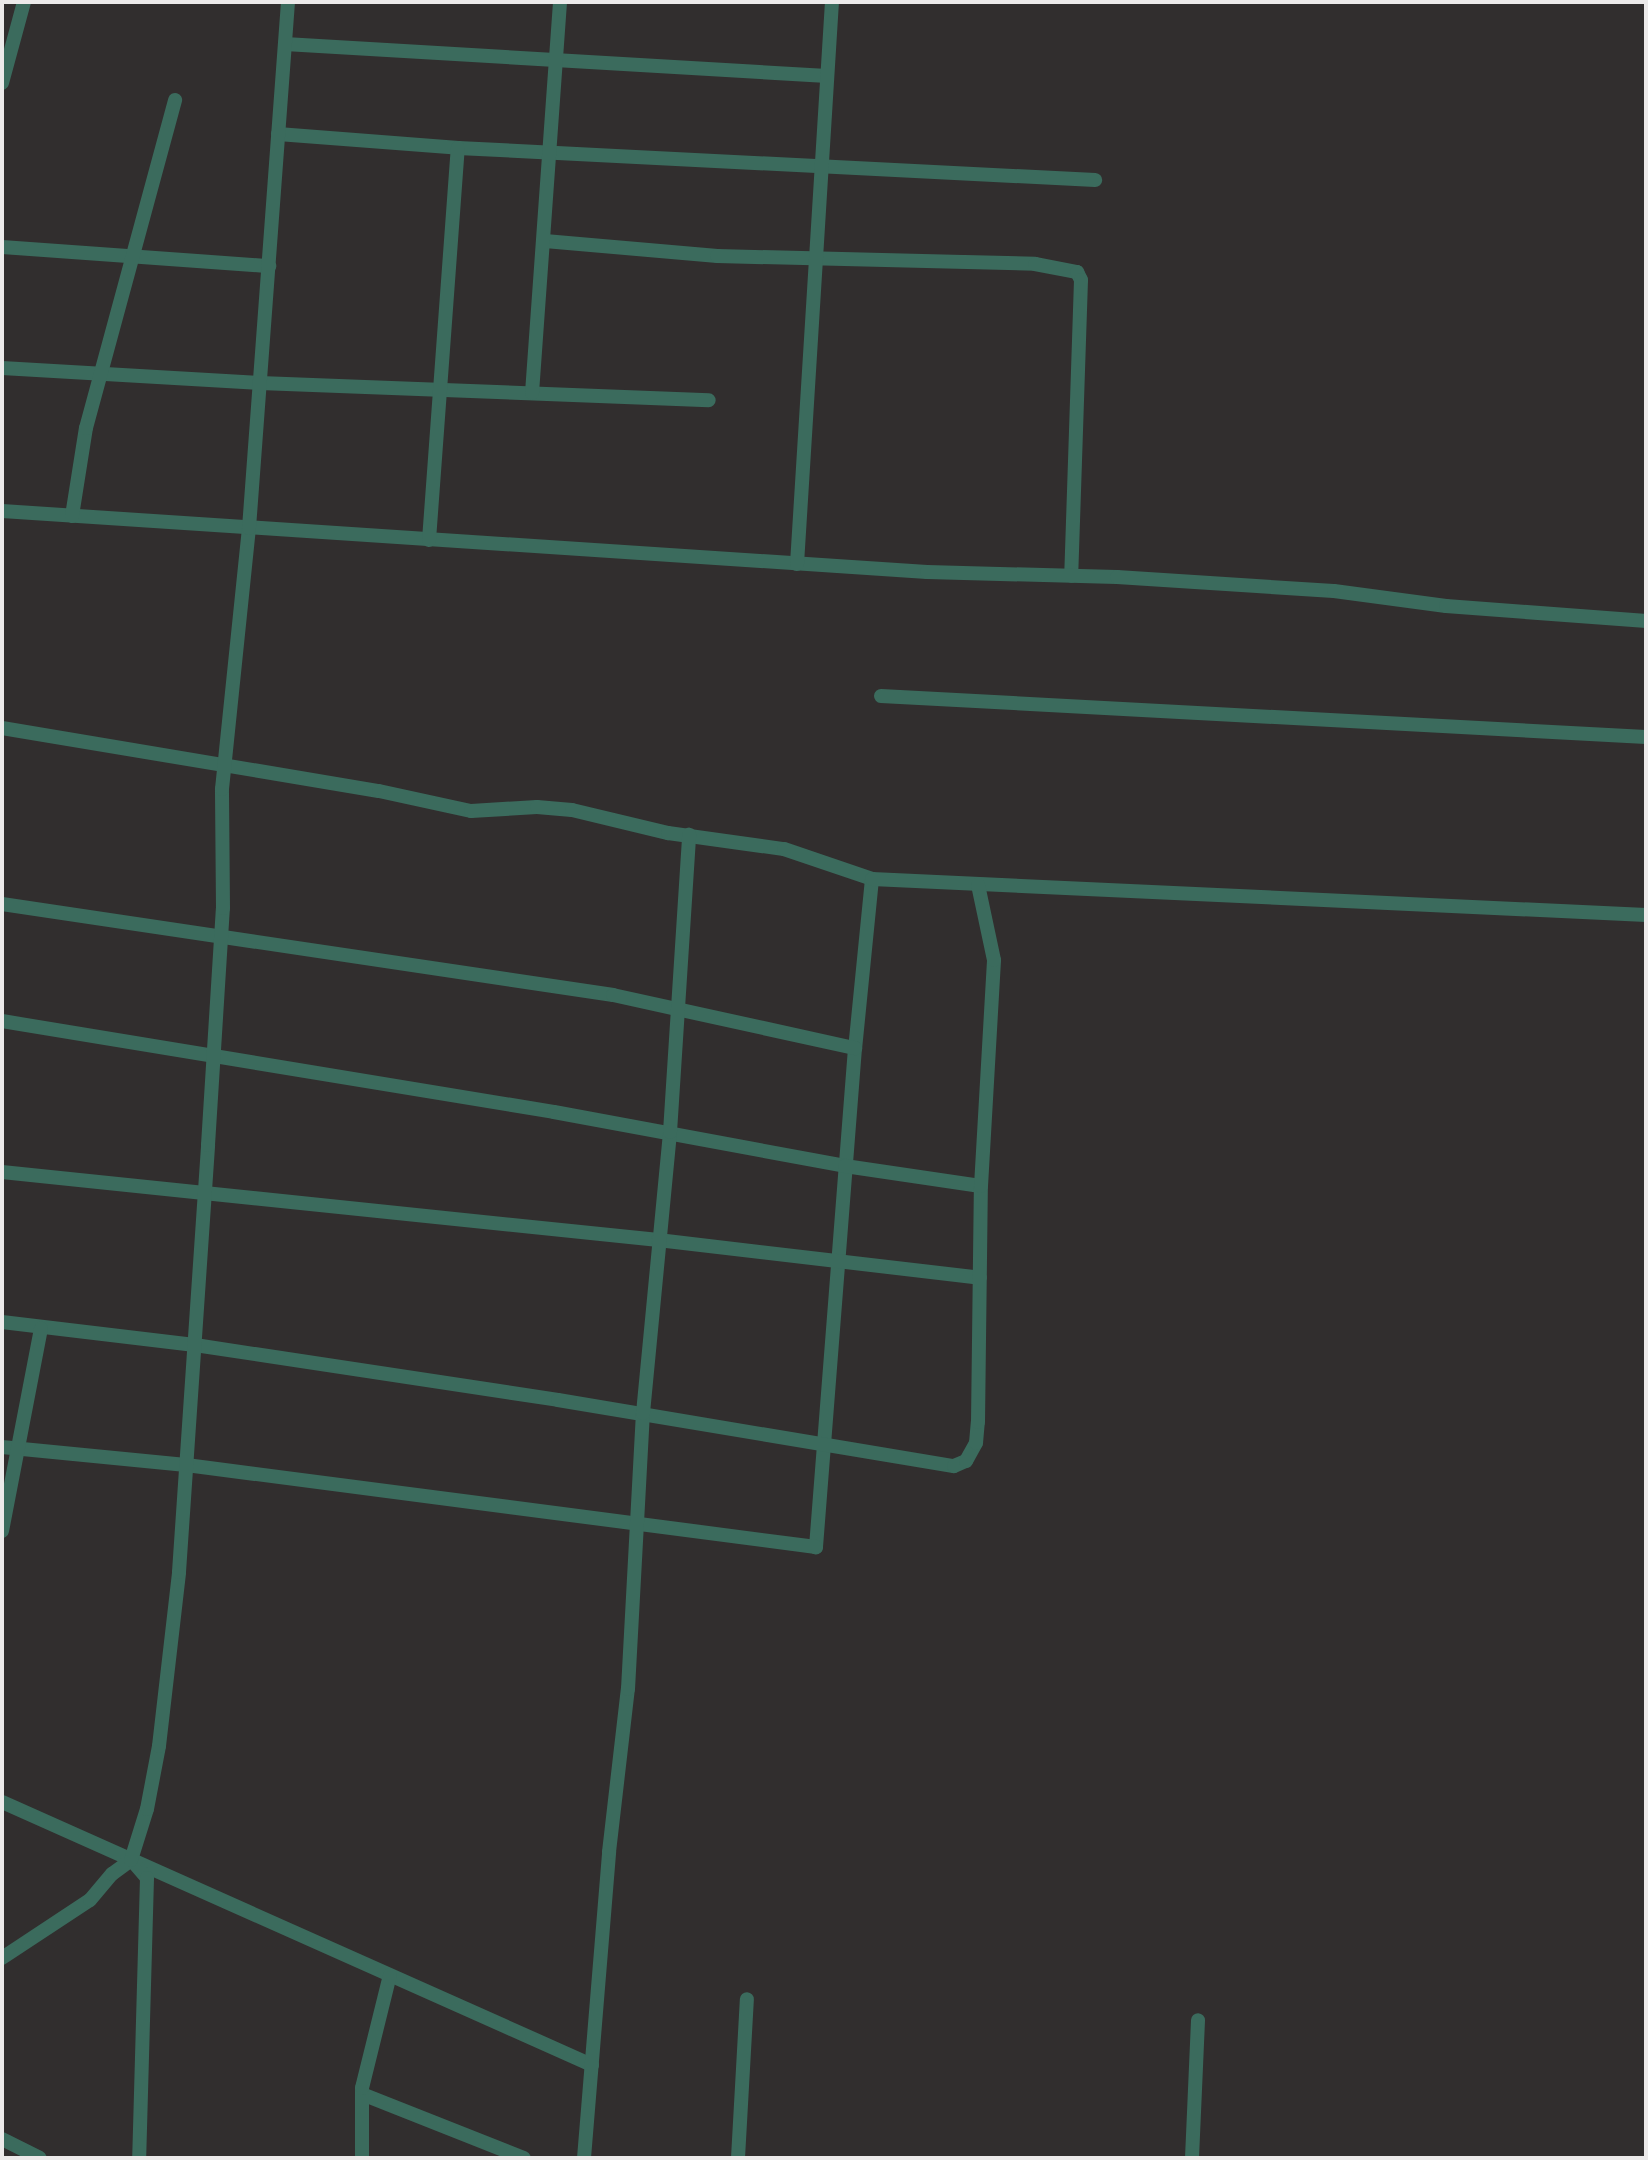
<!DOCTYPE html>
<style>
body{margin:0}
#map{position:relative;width:1648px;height:2160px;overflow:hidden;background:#312e2e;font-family:"Crimson Pro",serif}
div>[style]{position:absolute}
.minor>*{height:14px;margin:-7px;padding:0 7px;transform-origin:7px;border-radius:7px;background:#3b6b5d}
span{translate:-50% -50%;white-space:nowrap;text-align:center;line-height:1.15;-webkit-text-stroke:7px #312e2e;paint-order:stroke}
.frame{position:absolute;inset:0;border:4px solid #eceaea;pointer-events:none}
</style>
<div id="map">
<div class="minor">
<div style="left:285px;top:44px;width:543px;rotate:3.38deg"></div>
<div style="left:2px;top:83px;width:84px;rotate:-74.8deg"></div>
<div style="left:278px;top:134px;width:181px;rotate:4.4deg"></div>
<div style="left:458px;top:148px;width:638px;rotate:2.88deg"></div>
<div style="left:545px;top:241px;width:173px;rotate:5deg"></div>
<div style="left:717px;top:256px;width:318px;rotate:1.4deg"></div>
<div style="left:1035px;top:264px;width:43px;rotate:10.8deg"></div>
<div style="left:1077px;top:272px;width:9px;rotate:63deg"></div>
<div style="left:1081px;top:280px;width:296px;rotate:91.9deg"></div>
<div style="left:2px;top:247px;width:268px;rotate:4.1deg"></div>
<div style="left:2px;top:368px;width:258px;rotate:3.3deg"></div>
<div style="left:260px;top:383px;width:449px;rotate:2.2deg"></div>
<div style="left:532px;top:393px;width:392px;rotate:-85.9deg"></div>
<div style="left:2px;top:511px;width:927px;rotate:3.77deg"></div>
<div style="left:927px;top:572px;width:190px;rotate:1.5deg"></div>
<div style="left:1117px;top:577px;width:217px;rotate:3.7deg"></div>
<div style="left:1334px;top:591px;width:113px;rotate:7.6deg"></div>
<div style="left:1446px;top:606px;width:201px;rotate:4.3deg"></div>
<div style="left:72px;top:516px;width:89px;rotate:-81deg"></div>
<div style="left:86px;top:428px;width:340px;rotate:-74.8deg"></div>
<div style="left:429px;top:540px;width:393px;rotate:-85.8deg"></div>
<div style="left:797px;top:564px;width:563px;rotate:-86.44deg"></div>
<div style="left:881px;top:696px;width:766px;rotate:3.07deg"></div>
<div style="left:2px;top:728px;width:382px;rotate:9.5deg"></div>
<div style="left:379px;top:791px;width:94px;rotate:12.3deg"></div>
<div style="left:471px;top:811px;width:66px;rotate:-3.5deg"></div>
<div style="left:537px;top:807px;width:35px;rotate:5deg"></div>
<div style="left:572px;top:810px;width:99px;rotate:13.5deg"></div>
<div style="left:668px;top:833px;width:117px;rotate:7.9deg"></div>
<div style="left:784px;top:849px;width:93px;rotate:18.8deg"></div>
<div style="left:872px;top:879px;width:170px;rotate:95.7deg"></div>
<div style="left:855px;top:1048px;width:501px;rotate:94.47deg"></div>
<div style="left:816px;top:1547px;width:635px;rotate:-172.58deg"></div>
<div style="left:186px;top:1465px;width:185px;rotate:-174.4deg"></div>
<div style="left:872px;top:879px;width:775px;rotate:2.66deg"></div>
<div style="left:2px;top:904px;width:618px;rotate:8.47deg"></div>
<div style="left:613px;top:995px;width:248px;rotate:12.4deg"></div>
<div style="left:2px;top:1021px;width:559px;rotate:9.36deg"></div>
<div style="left:554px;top:1112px;width:296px;rotate:10.5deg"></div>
<div style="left:845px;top:1166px;width:137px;rotate:8.4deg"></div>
<div style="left:2px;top:1172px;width:660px;rotate:5.92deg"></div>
<div style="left:658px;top:1240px;width:324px;rotate:6.7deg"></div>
<div style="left:2px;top:1322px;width:194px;rotate:6.8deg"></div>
<div style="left:195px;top:1345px;width:367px;rotate:8.6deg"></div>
<div style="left:558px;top:1400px;width:401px;rotate:9.5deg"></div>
<div style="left:954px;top:1466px;width:13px;rotate:-23deg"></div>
<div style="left:966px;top:1461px;width:21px;rotate:-61deg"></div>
<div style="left:976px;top:1443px;width:21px;rotate:-85deg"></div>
<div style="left:978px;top:1422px;width:236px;rotate:-89.3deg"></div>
<div style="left:981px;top:1186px;width:226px;rotate:-86.7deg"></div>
<div style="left:994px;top:960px;width:77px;rotate:-102deg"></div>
<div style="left:2px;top:1531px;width:206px;rotate:-79.1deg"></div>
<div style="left:2px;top:1802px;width:646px;rotate:24.03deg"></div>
<div style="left:134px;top:1863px;width:20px;rotate:49deg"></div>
<div style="left:147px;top:1878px;width:280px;rotate:91.6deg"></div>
<div style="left:2px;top:1958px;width:105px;rotate:-33.4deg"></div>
<div style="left:90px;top:1900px;width:34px;rotate:-50deg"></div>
<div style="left:112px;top:1874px;width:24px;rotate:-36deg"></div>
<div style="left:131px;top:1860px;width:53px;rotate:-72.6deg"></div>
<div style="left:147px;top:1809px;width:64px;rotate:-79.2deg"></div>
<div style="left:159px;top:1746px;width:175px;rotate:-83.4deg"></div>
<div style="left:179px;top:1572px;width:428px;rotate:-86.1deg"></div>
<div style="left:208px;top:1145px;width:237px;rotate:-86.4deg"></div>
<div style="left:223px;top:908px;width:119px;rotate:-90.5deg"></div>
<div style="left:222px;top:789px;width:262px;rotate:-84.1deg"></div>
<div style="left:249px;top:528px;width:527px;rotate:-85.76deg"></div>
<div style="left:362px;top:2094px;width:174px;rotate:21.6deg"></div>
<div style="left:2px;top:2139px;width:42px;rotate:26.6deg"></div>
<div style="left:362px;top:2158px;width:70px;rotate:-90deg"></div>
<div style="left:362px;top:2088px;width:116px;rotate:-76.1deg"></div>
<div style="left:584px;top:2158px;width:307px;rotate:-85.3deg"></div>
<div style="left:609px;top:1852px;width:164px;rotate:-83.4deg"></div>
<div style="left:628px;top:1689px;width:276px;rotate:-86.9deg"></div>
<div style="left:643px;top:1413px;width:282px;rotate:-84.5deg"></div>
<div style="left:670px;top:1132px;width:298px;rotate:-86.3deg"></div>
<div style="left:738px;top:2158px;width:159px;rotate:-86.8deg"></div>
<div style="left:1192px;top:2158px;width:138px;rotate:-87.5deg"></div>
</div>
<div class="frame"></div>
</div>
